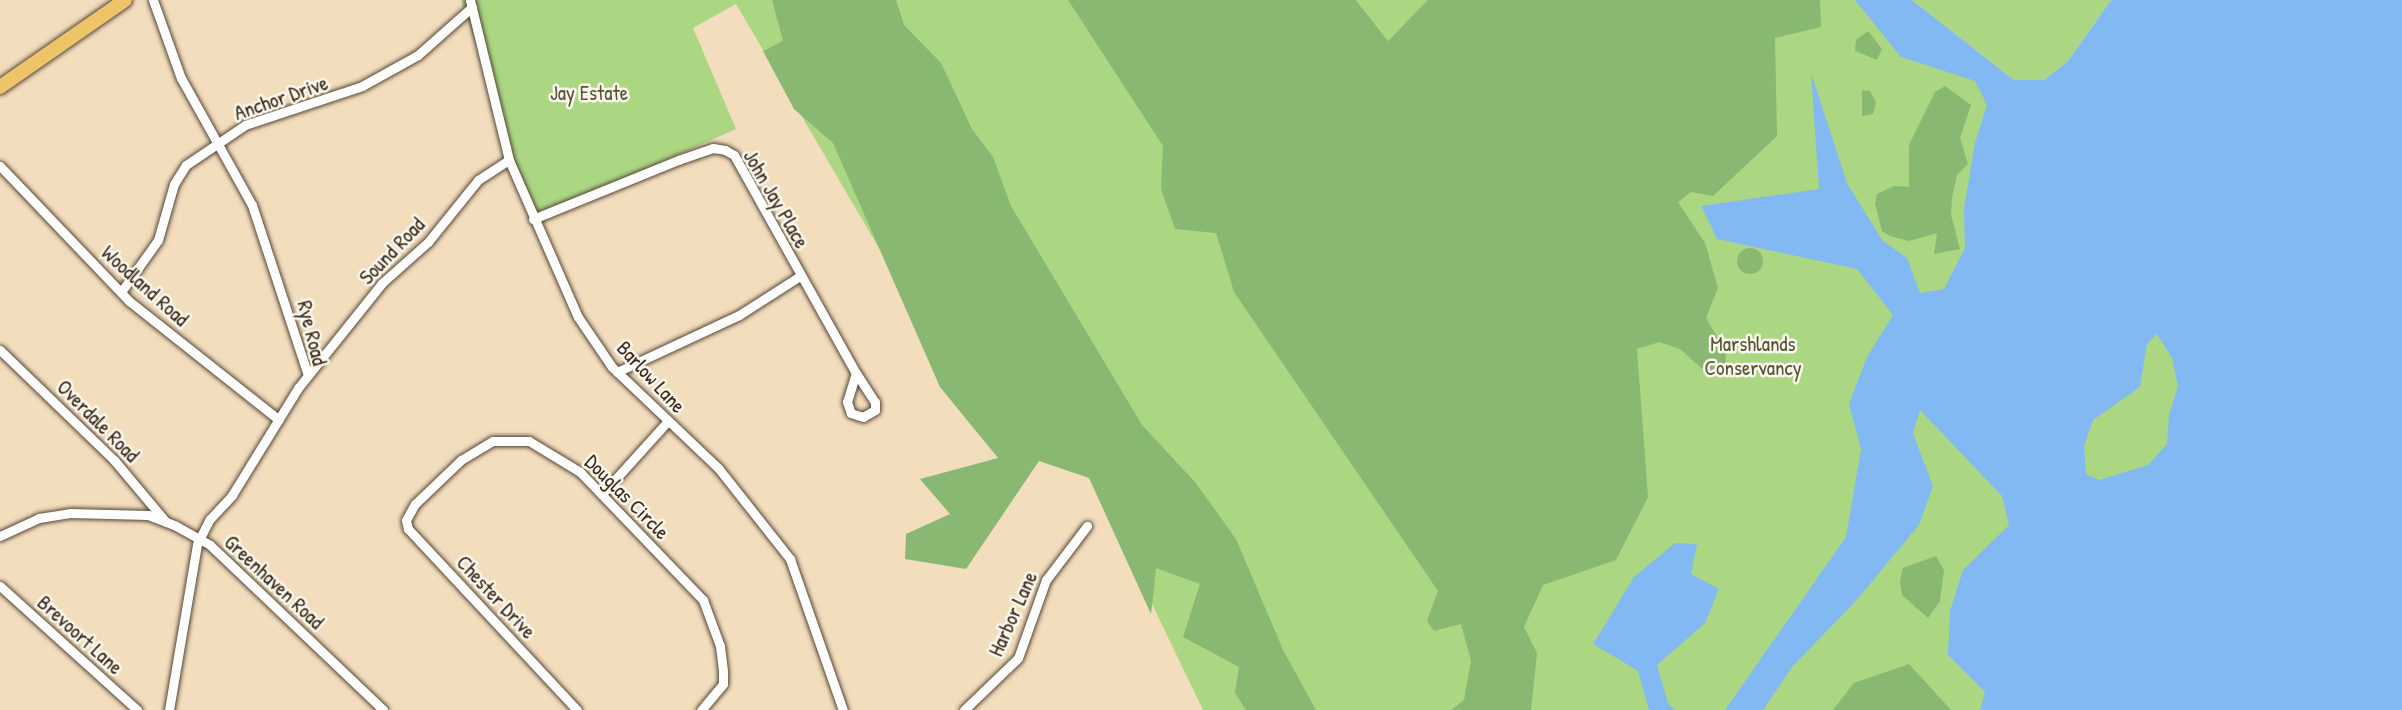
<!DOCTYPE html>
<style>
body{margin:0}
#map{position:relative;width:2402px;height:710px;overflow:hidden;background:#f2ddbd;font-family:"Patrick Hand",sans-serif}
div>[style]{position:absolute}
.green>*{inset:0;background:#abd783}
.forest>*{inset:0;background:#88b871}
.round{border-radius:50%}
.water>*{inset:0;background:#83b9f2}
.roads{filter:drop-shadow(0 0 2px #564536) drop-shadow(0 0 2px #564536)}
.minor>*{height:9px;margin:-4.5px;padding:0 4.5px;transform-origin:4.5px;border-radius:4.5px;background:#fff}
.primary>*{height:14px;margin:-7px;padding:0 7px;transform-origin:7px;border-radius:7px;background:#eec469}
span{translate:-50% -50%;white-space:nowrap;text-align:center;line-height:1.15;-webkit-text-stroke:5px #fbf7ec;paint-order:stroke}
.park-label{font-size:21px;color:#575537}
.street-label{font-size:21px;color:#3b2a1e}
</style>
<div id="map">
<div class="green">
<div style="clip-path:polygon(461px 0,1313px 0,1380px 88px,1478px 0,1894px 0,2156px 212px,2186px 417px,2029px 710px,1203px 710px,1077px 448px,945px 361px,736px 4px,693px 28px,736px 129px,533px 219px)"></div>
<div style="clip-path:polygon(1356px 0,1428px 0,1429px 1px,1388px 41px)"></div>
<div style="clip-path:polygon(1912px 0,2111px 0,2068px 61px,2044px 80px,2014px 80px)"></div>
</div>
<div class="forest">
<div style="clip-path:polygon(772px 0,896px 0,904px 25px,941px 63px,972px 129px,993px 157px,1011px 206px,1142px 425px,1195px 482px,1236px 539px,1283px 650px,1316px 710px,1246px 710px,1235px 693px,1239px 667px,1183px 637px,1200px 584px,1156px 568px,1151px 614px,1089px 478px,1039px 461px,966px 569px,905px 559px,906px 534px,950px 514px,920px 479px,998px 458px,940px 387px,833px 143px,794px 109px,763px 51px,783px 41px)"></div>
<div style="clip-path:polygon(1068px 0,1356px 0,1388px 41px,1428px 0,1820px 0,1821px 27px,1775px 38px,1777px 136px,1713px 196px,1691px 192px,1678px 202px,1705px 243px,1718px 288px,1706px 318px,1726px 352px,1725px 369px,1708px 374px,1680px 349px,1659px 342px,1637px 349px,1648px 497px,1616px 560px,1543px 585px,1524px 627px,1537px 653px,1531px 710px,1451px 710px,1464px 700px,1471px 661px,1461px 624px,1434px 631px,1427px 621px,1438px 591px,1234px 292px,1216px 233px,1175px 229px,1161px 189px,1163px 146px)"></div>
<div style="clip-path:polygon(1868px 31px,1882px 49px,1877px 60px,1855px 51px,1856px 40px)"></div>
<div style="clip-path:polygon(1945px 86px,1971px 105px,1960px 138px,1968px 164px,1957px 175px,1952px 198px,1951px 215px,1960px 249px,1934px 254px,1937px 233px,1909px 241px,1890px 236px,1882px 231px,1875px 204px,1877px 194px,1894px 186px,1909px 187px,1909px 145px,1935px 92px)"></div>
<div style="clip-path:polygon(1862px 90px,1870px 91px,1876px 102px,1873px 114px,1862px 116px)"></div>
<div class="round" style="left:1737px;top:248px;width:26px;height:26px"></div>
<div style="clip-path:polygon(1936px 556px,1944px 570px,1940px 601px,1928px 618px,1902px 595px,1900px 581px,1903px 568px)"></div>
<div style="clip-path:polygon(1909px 664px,1951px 710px,1833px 710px,1854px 683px)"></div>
</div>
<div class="water">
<div style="clip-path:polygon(evenodd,1855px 0,1912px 0,2014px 80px,2044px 80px,2068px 61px,2111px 0,2402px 0,2402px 710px,1980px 710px,1985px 692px,1948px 655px,1950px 611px,1963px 570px,2009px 525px,2002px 496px,1920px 410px,1913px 433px,1933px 486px,1919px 525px,1855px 602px,1793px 666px,1763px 710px,1725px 710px,1846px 537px,1861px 449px,1849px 404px,1867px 357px,1893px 315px,1857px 269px,1717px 239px,1701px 206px,1819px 189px,1811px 73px,1847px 183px,1882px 240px,1907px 258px,1920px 293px,1944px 289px,1965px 248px,1964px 209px,1975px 143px,1987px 105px,1975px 81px,1901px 57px,1855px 0,2157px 334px,2172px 358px,2178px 386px,2169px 415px,2167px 444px,2148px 465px,2099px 480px,2086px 474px,2084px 446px,2093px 420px,2140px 387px,2147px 344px,2157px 334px)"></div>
<div style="clip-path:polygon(1675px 543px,1697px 544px,1691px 574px,1719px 589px,1705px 623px,1657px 665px,1668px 703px,1675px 710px,1649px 710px,1638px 671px,1593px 644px,1634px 577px)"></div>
</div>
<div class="roads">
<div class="minor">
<div style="left:153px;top:0;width:83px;rotate:70.3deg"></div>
<div style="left:181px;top:78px;width:145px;rotate:60.8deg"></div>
<div style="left:252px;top:205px;width:179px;rotate:71.8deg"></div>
<div style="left:470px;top:0;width:165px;rotate:76.3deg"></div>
<div style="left:509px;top:160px;width:171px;rotate:66.3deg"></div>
<div style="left:578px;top:317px;width:60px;rotate:55.8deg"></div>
<div style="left:612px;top:367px;width:148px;rotate:43.6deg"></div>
<div style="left:719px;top:469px;width:115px;rotate:51.7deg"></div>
<div style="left:790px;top:559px;width:160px;rotate:70.7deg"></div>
<div style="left:0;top:166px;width:187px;rotate:46.3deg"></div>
<div style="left:129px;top:301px;width:191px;rotate:38.4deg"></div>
<div style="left:533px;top:219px;width:157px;rotate:-22.1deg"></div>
<div style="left:678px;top:160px;width:37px;rotate:-19deg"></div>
<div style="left:713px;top:148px;width:12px;rotate:9deg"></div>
<div style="left:725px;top:150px;width:10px;rotate:29deg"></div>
<div style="left:734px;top:155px;width:250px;rotate:60.8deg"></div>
<div style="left:121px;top:292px;width:64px;rotate:-54.6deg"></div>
<div style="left:158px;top:240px;width:58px;rotate:-74.1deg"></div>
<div style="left:174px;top:184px;width:22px;rotate:-58deg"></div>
<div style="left:186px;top:165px;width:71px;rotate:-34.1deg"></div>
<div style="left:245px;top:125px;width:123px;rotate:-18.4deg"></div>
<div style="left:362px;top:86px;width:64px;rotate:-29deg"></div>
<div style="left:418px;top:55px;width:72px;rotate:-41.6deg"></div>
<div style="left:0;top:350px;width:158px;rotate:44deg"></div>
<div style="left:114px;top:460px;width:81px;rotate:50deg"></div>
<div style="left:617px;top:372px;width:135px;rotate:-25deg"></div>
<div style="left:739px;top:315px;width:72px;rotate:-32.6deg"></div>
<div style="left:856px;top:373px;width:35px;rotate:57deg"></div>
<div style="left:875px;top:402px;width:8px;rotate:90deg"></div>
<div style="left:875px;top:410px;width:14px;rotate:150deg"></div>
<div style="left:863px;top:417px;width:13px;rotate:-162deg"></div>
<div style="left:851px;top:413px;width:12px;rotate:-110deg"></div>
<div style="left:847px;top:402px;width:30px;rotate:-73deg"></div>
<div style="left:602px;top:494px;width:97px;rotate:-47.9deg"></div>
<div style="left:0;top:536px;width:43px;rotate:-24.8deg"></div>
<div style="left:39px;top:518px;width:31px;rotate:-9deg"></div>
<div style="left:70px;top:513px;width:78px;rotate:1.5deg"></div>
<div style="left:148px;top:515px;width:30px;rotate:21deg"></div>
<div style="left:176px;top:526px;width:39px;rotate:29deg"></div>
<div style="left:210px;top:545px;width:239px;rotate:43.6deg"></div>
<div style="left:0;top:586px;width:185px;rotate:42.1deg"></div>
<div style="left:169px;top:710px;width:168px;rotate:-80.4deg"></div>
<div style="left:197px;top:544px;width:28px;rotate:-63deg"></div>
<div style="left:210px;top:519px;width:33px;rotate:-47deg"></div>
<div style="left:232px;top:495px;width:126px;rotate:-58.3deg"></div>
<div style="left:298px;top:388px;width:134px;rotate:-51.3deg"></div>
<div style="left:382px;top:283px;width:62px;rotate:-41.7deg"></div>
<div style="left:428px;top:242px;width:80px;rotate:-51.1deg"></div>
<div style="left:478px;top:180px;width:37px;rotate:-33deg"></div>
<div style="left:577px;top:710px;width:248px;rotate:-133deg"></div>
<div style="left:408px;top:529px;width:9px;rotate:-103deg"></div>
<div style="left:406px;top:520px;width:18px;rotate:-61deg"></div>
<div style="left:415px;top:504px;width:64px;rotate:-43.7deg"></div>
<div style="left:461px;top:460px;width:37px;rotate:-31deg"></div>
<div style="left:493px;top:441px;width:36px"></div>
<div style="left:529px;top:441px;width:60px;rotate:31.3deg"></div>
<div style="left:580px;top:472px;width:178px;rotate:46.1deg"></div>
<div style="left:703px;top:600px;width:49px;rotate:69.7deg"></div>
<div style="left:720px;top:646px;width:26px;rotate:83deg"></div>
<div style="left:723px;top:672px;width:12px;rotate:90deg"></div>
<div style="left:723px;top:684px;width:34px;rotate:130deg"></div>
<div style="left:964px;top:710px;width:75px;rotate:-43.9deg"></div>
<div style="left:1018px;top:658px;width:83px;rotate:-70.3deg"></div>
<div style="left:1046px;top:580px;width:68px;rotate:-52.8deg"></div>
</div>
<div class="primary">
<div style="left:0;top:87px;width:152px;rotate:-34.8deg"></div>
</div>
</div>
<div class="park-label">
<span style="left:589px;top:93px">Jay Estate</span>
<span style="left:1753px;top:356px">Marshlands<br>Conservancy</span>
</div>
<div class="street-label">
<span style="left:281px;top:98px;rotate:-19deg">Anchor Drive</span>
<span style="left:776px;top:199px;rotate:60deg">John Jay Place</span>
<span style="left:392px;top:251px;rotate:-46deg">Sound Road</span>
<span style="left:145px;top:286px;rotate:42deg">Woodland Road</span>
<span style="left:312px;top:333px;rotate:76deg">Rye Road</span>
<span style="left:651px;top:377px;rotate:47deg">Barlow Lane</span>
<span style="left:98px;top:421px;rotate:45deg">Overdale Road</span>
<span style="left:627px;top:497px;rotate:45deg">Douglas Circle</span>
<span style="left:274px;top:582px;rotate:43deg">Greenhaven Road</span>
<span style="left:496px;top:597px;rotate:47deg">Chester Drive</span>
<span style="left:1013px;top:614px;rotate:-66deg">Harbor Lane</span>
<span style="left:80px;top:635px;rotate:42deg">Brevoort Lane</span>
</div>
</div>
